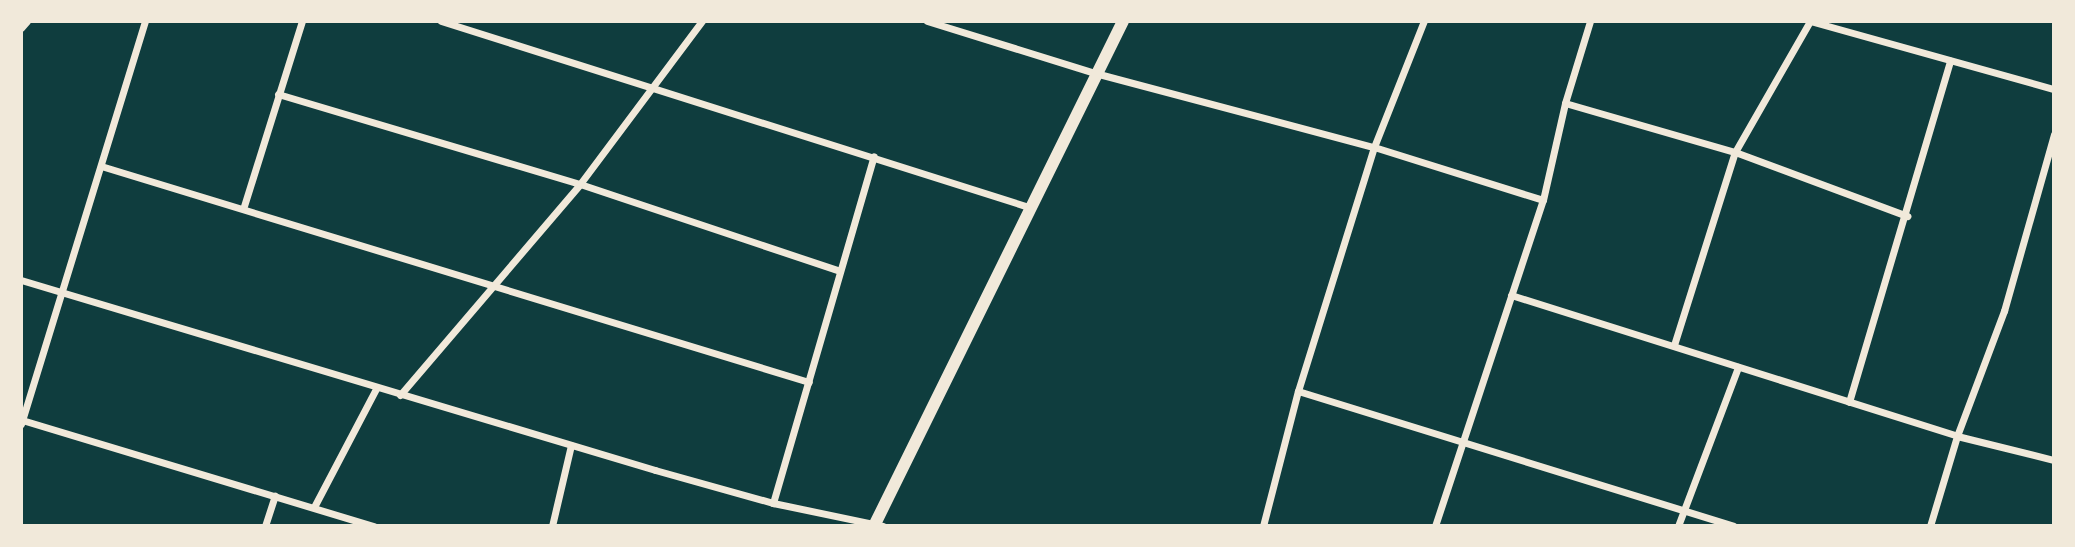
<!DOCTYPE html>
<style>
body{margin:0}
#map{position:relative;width:2075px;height:547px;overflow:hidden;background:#0f3d3e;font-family:"Varela Round",sans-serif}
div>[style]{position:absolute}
.minor>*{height:7px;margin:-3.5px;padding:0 3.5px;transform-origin:3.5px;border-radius:3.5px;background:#f1e9da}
.tertiary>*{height:12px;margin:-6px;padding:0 6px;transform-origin:6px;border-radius:6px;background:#f1e9da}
span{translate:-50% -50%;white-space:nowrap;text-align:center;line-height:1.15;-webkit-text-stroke:5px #f1e9da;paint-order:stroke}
.frame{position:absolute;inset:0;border:23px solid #f1e9da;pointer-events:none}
</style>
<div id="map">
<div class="minor">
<div style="left:441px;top:21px;width:620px;rotate:17.56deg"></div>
<div style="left:927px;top:21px;width:176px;rotate:17.2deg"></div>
<div style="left:1095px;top:73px;width:289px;rotate:14.9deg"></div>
<div style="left:1374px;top:147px;width:177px;rotate:17.4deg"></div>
<div style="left:1810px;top:21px;width:253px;rotate:15.6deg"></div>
<div style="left:21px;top:28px;width:9px;rotate:-49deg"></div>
<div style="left:278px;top:94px;width:315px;rotate:16.6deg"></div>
<div style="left:580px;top:184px;width:274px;rotate:18.5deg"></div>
<div style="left:1565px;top:103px;width:177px;rotate:16.1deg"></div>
<div style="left:1735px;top:152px;width:184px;rotate:20.4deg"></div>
<div style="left:101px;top:166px;width:740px;rotate:16.97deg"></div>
<div style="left:244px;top:206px;width:194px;rotate:-72.6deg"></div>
<div style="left:21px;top:280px;width:662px;rotate:16.68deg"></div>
<div style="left:655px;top:470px;width:123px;rotate:15.6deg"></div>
<div style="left:773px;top:503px;width:112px;rotate:11.8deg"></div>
<div style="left:1511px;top:295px;width:468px;rotate:17.5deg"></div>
<div style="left:1957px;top:436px;width:100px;rotate:13.9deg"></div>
<div style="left:1674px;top:345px;width:202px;rotate:-72.5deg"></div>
<div style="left:1735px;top:152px;width:151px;rotate:-60.2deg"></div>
<div style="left:1298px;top:391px;width:456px;rotate:17.2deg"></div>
<div style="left:400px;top:395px;width:277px;rotate:-49.5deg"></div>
<div style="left:580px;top:184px;width:204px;rotate:-53.2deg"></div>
<div style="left:1849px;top:402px;width:356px;rotate:-73.5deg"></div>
<div style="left:22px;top:420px;width:368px;rotate:16.8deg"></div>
<div style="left:21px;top:424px;width:422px;rotate:-72.9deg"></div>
<div style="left:773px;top:503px;width:361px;rotate:-73.8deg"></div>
<div style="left:314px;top:507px;width:133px;rotate:-62.3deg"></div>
<div style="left:265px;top:526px;width:32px;rotate:-72deg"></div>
<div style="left:552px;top:526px;width:83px;rotate:-76.8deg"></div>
<div style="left:1263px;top:526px;width:139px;rotate:-75.5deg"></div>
<div style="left:1298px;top:391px;width:256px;rotate:-72.7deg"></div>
<div style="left:1374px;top:147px;width:136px;rotate:-68.4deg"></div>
<div style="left:1435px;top:526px;width:343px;rotate:-71.7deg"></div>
<div style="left:1543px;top:200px;width:99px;rotate:-77.2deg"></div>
<div style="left:1565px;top:103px;width:86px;rotate:-73deg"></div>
<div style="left:1678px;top:526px;width:170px;rotate:-69.3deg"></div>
<div style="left:1930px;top:526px;width:94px;rotate:-73.3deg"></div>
<div style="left:1957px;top:436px;width:134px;rotate:-69.4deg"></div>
<div style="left:2004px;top:311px;width:184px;rotate:-74.2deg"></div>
</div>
<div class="tertiary">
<div style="left:874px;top:526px;width:563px;rotate:-63.75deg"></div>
</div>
<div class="frame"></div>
</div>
